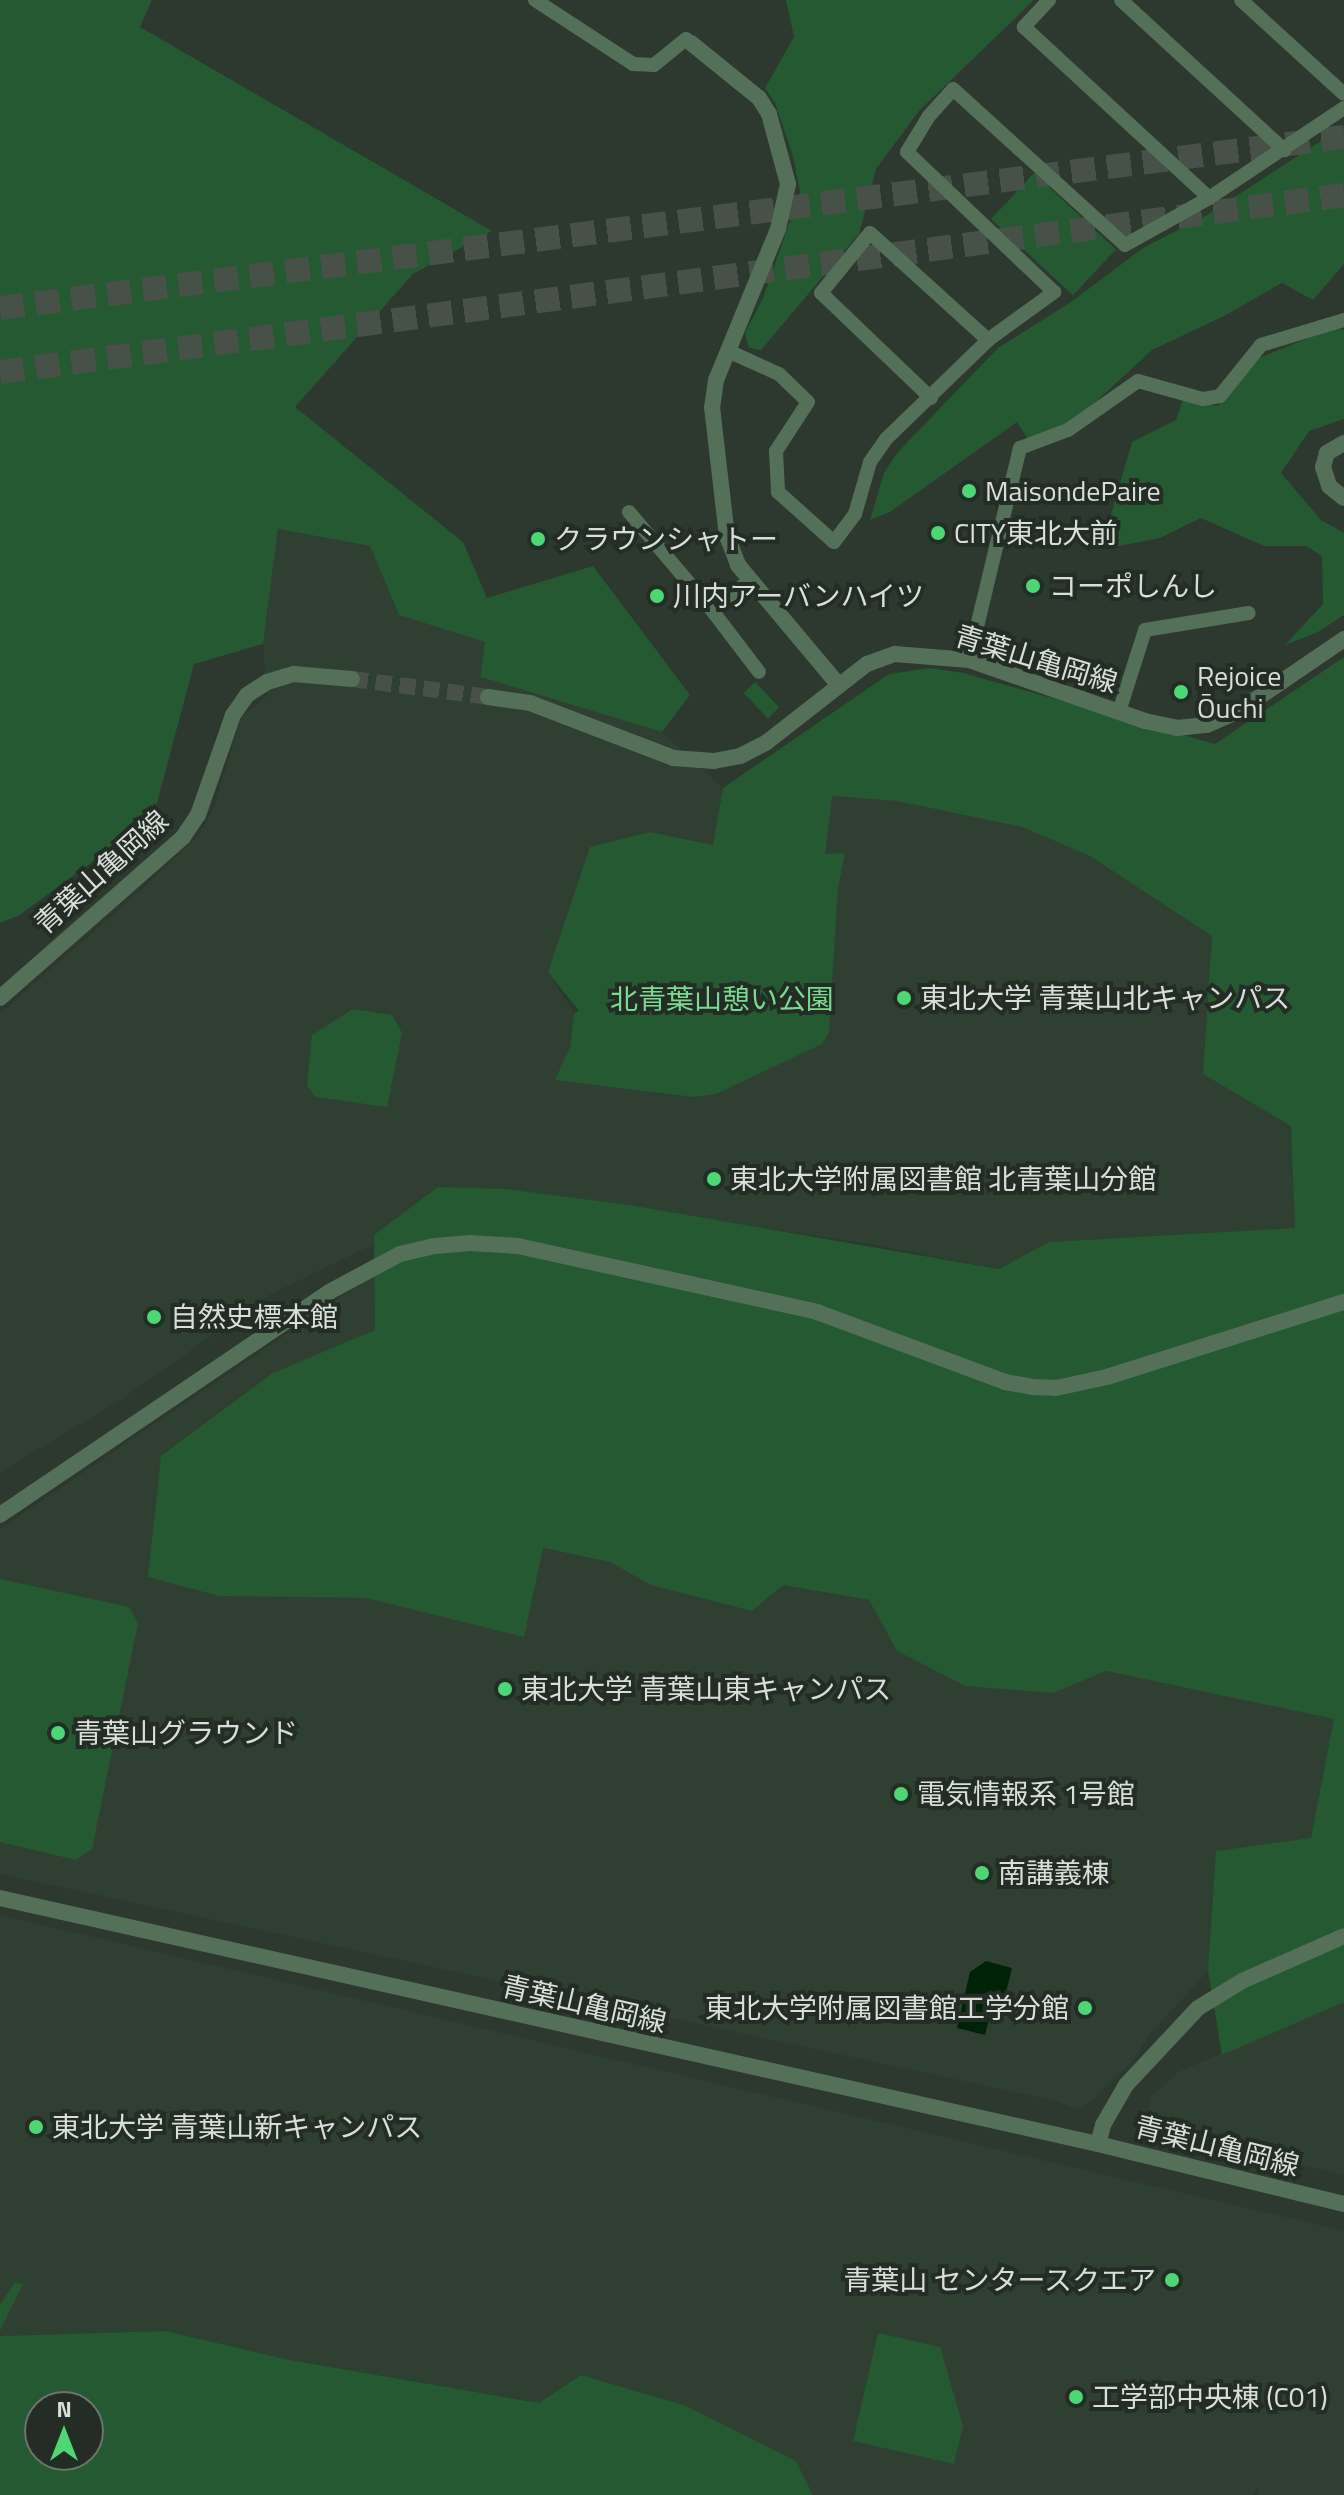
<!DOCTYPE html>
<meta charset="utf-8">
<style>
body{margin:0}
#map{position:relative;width:1344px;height:2495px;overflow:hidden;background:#2d382f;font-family:"Titillium Web","Noto Sans JP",sans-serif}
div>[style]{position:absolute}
.built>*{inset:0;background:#2f4032}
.green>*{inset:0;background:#245932;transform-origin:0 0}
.water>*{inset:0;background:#002308}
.tertiary-tunnel>*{height:16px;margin-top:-8px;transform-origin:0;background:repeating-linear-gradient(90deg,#475148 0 16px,transparent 0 24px)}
.motorway-tunnel>*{height:24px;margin-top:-12px;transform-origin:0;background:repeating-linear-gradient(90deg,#475148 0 24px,transparent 0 36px)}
.minor>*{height:14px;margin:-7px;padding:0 7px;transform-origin:7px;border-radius:7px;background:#547059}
.tertiary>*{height:16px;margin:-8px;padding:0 8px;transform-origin:8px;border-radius:8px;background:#547059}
.dots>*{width:22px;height:22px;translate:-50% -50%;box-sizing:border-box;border:4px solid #232d25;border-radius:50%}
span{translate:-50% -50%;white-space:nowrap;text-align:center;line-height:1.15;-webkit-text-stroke:8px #232d25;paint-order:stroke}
.poi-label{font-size:28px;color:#d8ded9}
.left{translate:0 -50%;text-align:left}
.right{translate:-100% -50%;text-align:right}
.street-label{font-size:28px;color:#d8ded9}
.park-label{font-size:28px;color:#7ada8f}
.north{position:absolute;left:24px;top:2391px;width:80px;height:80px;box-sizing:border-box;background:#232d25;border:2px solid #6b746d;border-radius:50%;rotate:0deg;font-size:22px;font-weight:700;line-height:32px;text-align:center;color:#d8ded9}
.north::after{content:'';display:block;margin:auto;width:28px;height:36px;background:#4ed675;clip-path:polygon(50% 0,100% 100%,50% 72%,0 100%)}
</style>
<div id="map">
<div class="built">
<div style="clip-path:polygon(278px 529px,370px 546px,399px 615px,486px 642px,482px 677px,662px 732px,723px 788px,713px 845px,650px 832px,548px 972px,574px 1013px,592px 1009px,831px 796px,897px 801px,1022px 827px,1090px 856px,1213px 936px,1203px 1074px,1292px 1126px,1296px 1228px,1049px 1242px,999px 1269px,868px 1244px,507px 1189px,374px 1235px,374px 1244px,271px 1294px,119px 1401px,0 1472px,0 1014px,141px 890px,196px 838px,212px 813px,242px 717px,267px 696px,263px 644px)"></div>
<div style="clip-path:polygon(375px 1274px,376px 1330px,273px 1373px,219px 1596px,366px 1598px,523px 1636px,543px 1548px,610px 1562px,651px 1585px,783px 1585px,869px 1600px,897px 1651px,1053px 1693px,1106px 1671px,1335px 1719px,1311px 1838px,1217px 1851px,1208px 1971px,1150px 2034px,1134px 2059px,1094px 2099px,1076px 2110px,1057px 2101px,0 1874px,0 1529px)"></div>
<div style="clip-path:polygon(0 1915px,1344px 2231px,1344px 2495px,1259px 2495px,1257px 2486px,1253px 2495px,813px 2495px,796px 2461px,686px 2406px,539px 2403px,290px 2360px,165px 2331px,0 2336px)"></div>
<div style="clip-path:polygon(1344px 2002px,1344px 2175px,1147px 2129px,1150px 2098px,1178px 2072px)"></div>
</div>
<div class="green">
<div style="clip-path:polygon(0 0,152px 0,140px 27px,492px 231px,413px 274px,295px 407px,463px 542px,487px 598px,593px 566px,690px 695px,662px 732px,481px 677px,485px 642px,399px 615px,370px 546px,278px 529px,263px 644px,194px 664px,153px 818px,18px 916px,0 923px)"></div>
<div style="clip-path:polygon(786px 0,1034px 0,919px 111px,876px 169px,859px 234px,761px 350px,749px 348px,745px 333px,763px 298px,800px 192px,793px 156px,775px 103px,765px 88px,794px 37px)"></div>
<div style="clip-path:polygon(1344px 126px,1344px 264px,1313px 300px,1282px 283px,1224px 316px,1152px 350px,1076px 420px,1027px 438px,1017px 422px,890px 512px,870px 520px,884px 473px,897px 453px,998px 348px,1071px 302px,1143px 248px,1207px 215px)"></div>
<div style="left:1034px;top:173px;width:112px;height:63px;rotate:43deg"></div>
<div style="clip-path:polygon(1334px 328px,1344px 330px,1344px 419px,1309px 431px,1281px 473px,1321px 520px,1344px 533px,1344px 615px,1318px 632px,1285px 645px,1323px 604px,1322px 556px,1306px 546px,1264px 546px,1201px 518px,1160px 538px,1119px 546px,1103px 542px,1132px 442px,1176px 420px,1183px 400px,1218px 406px,1254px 360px)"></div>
<div style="clip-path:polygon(1344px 657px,1344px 2002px,1222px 2055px,1208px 1971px,1216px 1851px,1311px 1838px,1334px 1719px,1106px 1671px,1053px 1693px,966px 1686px,897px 1651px,869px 1600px,783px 1585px,752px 1611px,651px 1585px,610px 1562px,543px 1548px,524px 1637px,366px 1598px,219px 1596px,148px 1577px,161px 1456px,273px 1373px,375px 1330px,374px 1235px,438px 1187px,507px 1189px,629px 1205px,999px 1269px,1049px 1242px,1295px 1228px,1291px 1126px,1203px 1074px,1212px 936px,1090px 856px,1022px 827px,897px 801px,832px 796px,825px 854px,845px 853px,838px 888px,829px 1032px,822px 1044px,716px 1094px,694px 1097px,555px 1080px,570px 1047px,574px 1013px,579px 1011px,548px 972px,590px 847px,650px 832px,713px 845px,723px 788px,889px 674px,930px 668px,963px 673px,1215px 744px)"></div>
<div style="left:755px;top:682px;width:35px;height:16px;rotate:46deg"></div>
<div style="clip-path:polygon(353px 1009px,392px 1015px,402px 1033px,387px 1107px,316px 1097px,307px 1086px,312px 1035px)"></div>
<div style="clip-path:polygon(0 1579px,129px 1607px,138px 1623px,92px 1849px,76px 1860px,0 1842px)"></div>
<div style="clip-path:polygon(15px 2282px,23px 2284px,0 2331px,0 2305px)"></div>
<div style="clip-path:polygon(evenodd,165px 2331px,290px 2360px,539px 2403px,581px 2375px,686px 2406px,796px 2461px,813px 2495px,0 2495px,0 2336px,165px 2331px,40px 2407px,88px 2407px,88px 2455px,40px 2455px,40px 2407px)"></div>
<div style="clip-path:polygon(878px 2333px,940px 2347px,963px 2426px,954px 2464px,853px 2441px)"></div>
</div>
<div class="water">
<div style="clip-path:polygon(986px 1961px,1012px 1968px,1001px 2013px,991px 2012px,985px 2035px,957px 2028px,970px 1972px)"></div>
</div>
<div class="tertiary-tunnel">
<div style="left:352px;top:679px;width:137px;rotate:7.5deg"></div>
</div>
<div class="motorway-tunnel">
<div style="left:0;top:308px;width:1355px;rotate:-7.25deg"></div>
<div style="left:0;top:372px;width:1356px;rotate:-7.5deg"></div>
</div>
<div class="minor">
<div style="left:535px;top:0;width:117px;rotate:33.1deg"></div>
<div style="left:633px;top:64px;width:21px;rotate:3deg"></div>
<div style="left:654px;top:65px;width:41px;rotate:-39.1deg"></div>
<div style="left:686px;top:39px;width:6px;rotate:39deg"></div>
<div style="left:1049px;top:0;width:37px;rotate:133deg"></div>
<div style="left:1024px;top:27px;width:252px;rotate:42.7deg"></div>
<div style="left:1121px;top:0;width:222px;rotate:42.6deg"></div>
<div style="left:1241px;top:0;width:139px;rotate:42.4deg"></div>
<div style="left:728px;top:351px;width:56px;rotate:24.3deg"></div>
<div style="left:779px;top:374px;width:40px;rotate:44deg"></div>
<div style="left:808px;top:402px;width:59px;rotate:123.1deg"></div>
<div style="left:776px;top:451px;width:41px;rotate:87.2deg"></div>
<div style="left:778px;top:492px;width:75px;rotate:41.8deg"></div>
<div style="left:834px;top:542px;width:35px;rotate:-53deg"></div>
<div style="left:855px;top:514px;width:54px;rotate:-73.9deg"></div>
<div style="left:870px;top:462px;width:28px;rotate:-55deg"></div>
<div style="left:886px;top:439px;width:142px;rotate:-44.1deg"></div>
<div style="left:988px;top:340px;width:82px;rotate:-36deg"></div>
<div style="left:1054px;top:292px;width:203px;rotate:-136.4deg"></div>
<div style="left:907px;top:152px;width:42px;rotate:-58.6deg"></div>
<div style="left:929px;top:116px;width:36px;rotate:-48deg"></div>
<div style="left:953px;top:89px;width:232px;rotate:42.2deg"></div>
<div style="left:1125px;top:245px;width:96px;rotate:-29.2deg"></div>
<div style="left:1209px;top:198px;width:162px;rotate:-33.7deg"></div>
<div style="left:931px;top:398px;width:152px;rotate:-136.3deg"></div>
<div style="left:821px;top:293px;width:77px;rotate:-50.8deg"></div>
<div style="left:870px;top:233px;width:159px;rotate:42.2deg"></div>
<div style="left:629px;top:512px;width:127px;rotate:49.8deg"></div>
<div style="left:751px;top:580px;width:49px;rotate:144.1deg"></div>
<div style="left:711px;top:609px;width:79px;rotate:52.7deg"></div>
<div style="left:969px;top:660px;width:218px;rotate:-76.5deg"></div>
<div style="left:1020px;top:448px;width:51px;rotate:-20.6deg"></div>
<div style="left:1068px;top:430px;width:85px;rotate:-35deg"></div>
<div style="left:1138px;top:381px;width:67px;rotate:15.5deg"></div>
<div style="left:1203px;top:399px;width:17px;rotate:-10deg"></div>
<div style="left:1220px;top:396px;width:65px;rotate:-51.2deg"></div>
<div style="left:1261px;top:345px;width:87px;rotate:-16.8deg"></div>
<div style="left:1119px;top:712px;width:86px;rotate:-72.4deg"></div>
<div style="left:1145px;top:630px;width:105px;rotate:-9.3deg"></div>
</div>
<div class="tertiary">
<div style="left:691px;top:43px;width:87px;rotate:39deg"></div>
<div style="left:759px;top:98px;width:19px;rotate:58deg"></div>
<div style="left:769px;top:114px;width:73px;rotate:74.8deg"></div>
<div style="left:788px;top:184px;width:46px;rotate:102.5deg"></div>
<div style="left:778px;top:229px;width:163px;rotate:112.3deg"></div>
<div style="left:716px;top:380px;width:27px;rotate:98deg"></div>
<div style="left:712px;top:407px;width:130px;rotate:83.4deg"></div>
<div style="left:727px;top:536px;width:31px;rotate:69deg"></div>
<div style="left:738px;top:565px;width:155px;rotate:50deg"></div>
<div style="left:1344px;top:443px;width:20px;rotate:150deg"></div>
<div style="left:1327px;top:453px;width:15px;rotate:106deg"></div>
<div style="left:1323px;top:467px;width:20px;rotate:72deg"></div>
<div style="left:1329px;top:486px;width:19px;rotate:39deg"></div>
<div style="left:488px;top:697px;width:42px;rotate:8.1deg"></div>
<div style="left:530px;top:703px;width:153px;rotate:21deg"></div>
<div style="left:673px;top:758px;width:41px;rotate:4.2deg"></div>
<div style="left:714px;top:761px;width:26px;rotate:-11deg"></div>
<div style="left:740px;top:756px;width:30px;rotate:-27deg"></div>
<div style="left:767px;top:742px;width:127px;rotate:-38deg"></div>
<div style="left:867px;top:664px;width:30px;rotate:-20deg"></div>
<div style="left:895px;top:654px;width:74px;rotate:4.6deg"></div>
<div style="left:969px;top:660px;width:186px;rotate:19.1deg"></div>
<div style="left:1145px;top:721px;width:33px;rotate:12deg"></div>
<div style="left:1177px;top:728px;width:30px;rotate:-6deg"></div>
<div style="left:1207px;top:725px;width:36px;rotate:-24deg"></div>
<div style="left:1240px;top:710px;width:126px;rotate:-34.3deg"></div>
<div style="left:0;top:998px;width:244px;rotate:-41.3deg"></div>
<div style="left:183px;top:837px;width:27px;rotate:-56deg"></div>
<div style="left:198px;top:815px;width:106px;rotate:-70.7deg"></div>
<div style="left:233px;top:715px;width:24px;rotate:-55deg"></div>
<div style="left:247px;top:695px;width:24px;rotate:-33deg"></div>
<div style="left:267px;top:682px;width:28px;rotate:-17deg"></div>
<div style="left:294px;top:674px;width:58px;rotate:4.9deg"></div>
<div style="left:0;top:1515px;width:397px;rotate:-34.1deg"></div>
<div style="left:329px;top:1292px;width:81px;rotate:-28.2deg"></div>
<div style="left:400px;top:1254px;width:36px;rotate:-13deg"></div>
<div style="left:435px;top:1246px;width:35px;rotate:-5deg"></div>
<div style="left:470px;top:1243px;width:48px;rotate:3.6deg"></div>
<div style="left:518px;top:1246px;width:306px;rotate:12.4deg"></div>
<div style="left:817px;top:1312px;width:201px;rotate:20.4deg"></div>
<div style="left:1005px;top:1382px;width:27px;rotate:10deg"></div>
<div style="left:1032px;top:1387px;width:24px;rotate:2deg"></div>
<div style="left:1056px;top:1388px;width:52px;rotate:-12.2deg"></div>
<div style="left:1107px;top:1377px;width:249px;rotate:-17.6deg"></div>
<div style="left:0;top:1898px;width:1125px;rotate:12.63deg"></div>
<div style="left:1098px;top:2144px;width:253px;rotate:13.7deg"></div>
<div style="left:1098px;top:2144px;width:20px;rotate:-75deg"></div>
<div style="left:1103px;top:2125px;width:46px;rotate:-60.1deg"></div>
<div style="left:1126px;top:2085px;width:105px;rotate:-46.9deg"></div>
<div style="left:1198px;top:2008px;width:52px;rotate:-31.5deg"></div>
<div style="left:1242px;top:1981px;width:111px;rotate:-23.8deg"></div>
</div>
<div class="dots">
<div style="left:969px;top:491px;background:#4ed675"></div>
<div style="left:938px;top:533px;background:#4ed675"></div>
<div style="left:538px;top:539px;background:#4ed675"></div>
<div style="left:1033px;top:586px;background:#4ed675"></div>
<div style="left:657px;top:596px;background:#4ed675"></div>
<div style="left:1181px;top:692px;background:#4ed675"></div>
<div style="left:904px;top:998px;background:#4ed675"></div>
<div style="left:714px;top:1179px;background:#4ed675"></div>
<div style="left:154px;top:1317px;background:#4ed675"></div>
<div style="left:505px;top:1689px;background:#4ed675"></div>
<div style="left:58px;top:1733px;background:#4ed675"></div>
<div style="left:901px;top:1794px;background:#4ed675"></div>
<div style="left:982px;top:1873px;background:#4ed675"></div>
<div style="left:1085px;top:2008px;background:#4ed675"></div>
<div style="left:36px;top:2127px;background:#4ed675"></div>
<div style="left:1172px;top:2280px;background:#4ed675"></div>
<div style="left:1076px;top:2397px;background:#4ed675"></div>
</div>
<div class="poi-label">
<span class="left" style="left:985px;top:491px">MaisondePaire</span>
<span class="left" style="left:954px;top:533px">CITY東北大前</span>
<span class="left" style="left:554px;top:539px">クラウンシャトー</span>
<span class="left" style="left:1049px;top:586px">コーポしんし</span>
<span class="left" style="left:673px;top:596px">川内アーバンハイツ</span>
<span class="left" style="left:1197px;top:692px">Rejoice<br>Ōuchi</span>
<span class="left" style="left:920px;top:998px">東北大学 青葉山北キャンパス</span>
<span class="left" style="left:730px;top:1179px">東北大学附属図書館 北青葉山分館</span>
<span class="left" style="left:170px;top:1317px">自然史標本館</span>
<span class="left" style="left:521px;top:1689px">東北大学 青葉山東キャンパス</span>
<span class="left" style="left:74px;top:1733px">青葉山グラウンド</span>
<span class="left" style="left:917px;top:1794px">電気情報系 1号館</span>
<span class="left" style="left:998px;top:1873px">南講義棟</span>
<span class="right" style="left:1069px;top:2008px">東北大学附属図書館工学分館</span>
<span class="left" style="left:52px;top:2127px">東北大学 青葉山新キャンパス</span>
<span class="right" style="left:1156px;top:2280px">青葉山 センタースクエア</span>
<span class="left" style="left:1092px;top:2397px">工学部中央棟 (C01)</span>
</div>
<div class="street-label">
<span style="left:1036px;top:659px;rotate:17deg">青葉山亀岡線</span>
<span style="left:101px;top:872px;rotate:-42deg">青葉山亀岡線</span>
<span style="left:584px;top:2004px;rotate:13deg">青葉山亀岡線</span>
<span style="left:1217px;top:2146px;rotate:14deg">青葉山亀岡線</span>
</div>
<div class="park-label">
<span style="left:722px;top:999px">北青葉山憩い公園</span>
</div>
<div class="north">N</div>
</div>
